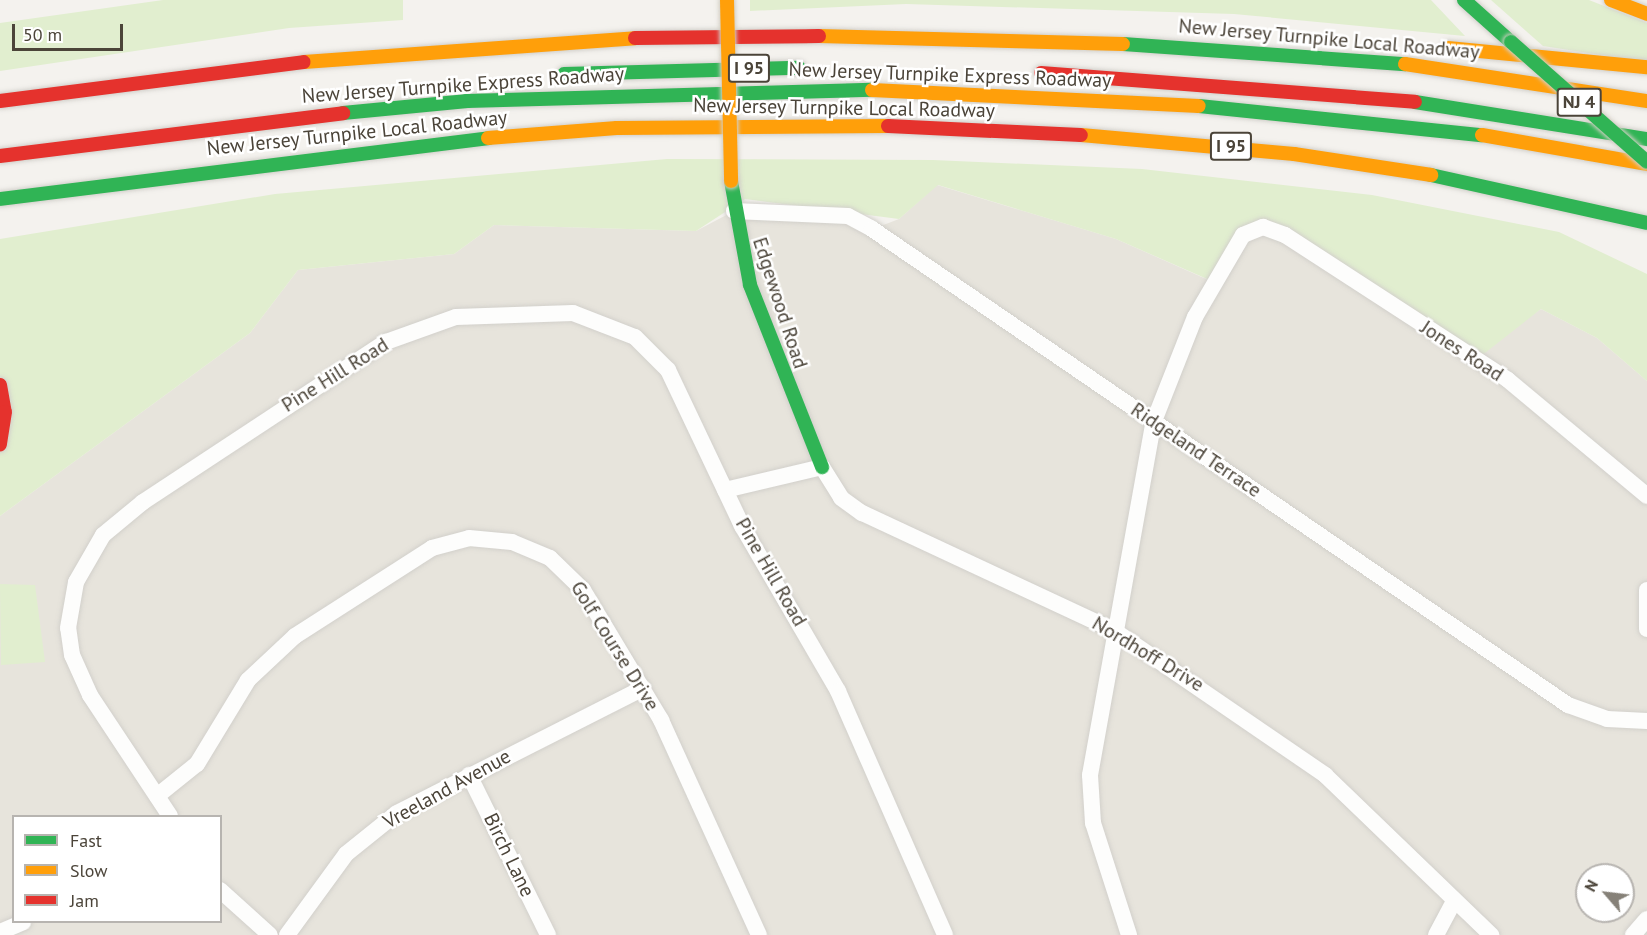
<!DOCTYPE html>
<style>
body{margin:0}
#map{position:relative;width:1647px;height:935px;overflow:hidden;background:#f4f2ee;font-family:"PT Sans",sans-serif}
div>[style]{position:absolute}
.residential>*{inset:0;background:#e7e4dc}
.green>*{inset:0;background:#e1eecf}
.roads{filter:drop-shadow(0 0 2px #d2d0cb) drop-shadow(0 0 2px #d2d0cb)}
.street>*{height:16px;margin:-8px;padding:0 8px;transform-origin:8px;border-radius:8px;background:#fdfdfc}
.fast>*{height:14px;margin:-7px;padding:0 7px;transform-origin:7px;border-radius:7px;background:#30b455}
.slow>*{height:14px;margin:-7px;padding:0 7px;transform-origin:7px;border-radius:7px;background:#ff9f0a}
.jam>*{height:14px;margin:-7px;padding:0 7px;transform-origin:7px;border-radius:7px;background:#e5322d}
.bridges{filter:drop-shadow(0 0 2px #d3cfc5) drop-shadow(0 0 2px #d3cfc5)}
.fast-bridge>*{height:14px;margin:-7px;padding:0 7px;transform-origin:7px;border-radius:7px;background:#30b455}
.slow-bridge>*{height:14px;margin:-7px;padding:0 7px;transform-origin:7px;border-radius:7px;background:#ff9f0a}
span{translate:-50% -50%;white-space:nowrap;text-align:center;line-height:1.15;-webkit-text-stroke:5px #fff;paint-order:stroke}
.shield-label span{padding:2px 4px;background:#fff;border:2px solid;border-radius:4px;-webkit-text-stroke-width:0}
.shield-label{font-size:18px;color:#4b4439;font-weight:700}
.street-label{font-size:20px;color:#4b4439}
.legend{position:absolute;left:12px;top:815px;width:210px;height:108px;box-sizing:border-box;background:#fff;border:2px solid #b7b4b0;margin:0;padding:8px 10px;list-style:none;font-size:18px;color:#4b4439}
.legend li{display:flex;align-items:center;gap:12px;height:30px}
.legend b{width:30px;border:2px solid #b7b4b0}
.north{position:absolute;left:1575px;top:863px;width:60px;height:60px;box-sizing:border-box;background:#fff;border:2px solid #b7b4b0;border-radius:50%;rotate:298deg;font-size:16px;font-weight:700;line-height:24px;text-align:center;color:#4b4439}
.north::after{content:'';display:block;margin:auto;width:21px;height:27px;background:#868178;clip-path:polygon(50% 0,100% 100%,50% 72%,0 100%)}
.scale{position:absolute;left:12px;top:24px;width:111px;height:27px;box-sizing:border-box;border:3px solid #4b4439;border-top:0;padding-left:8px;font-size:18px;line-height:21px;white-space:nowrap;color:#4b4439;-webkit-text-stroke:4px #fff;paint-order:stroke}
</style>
<div id="map">
<div class="residential">
<div style="clip-path:polygon(evenodd,937px 185px,1116px 239px,1213px 282px,1252px 229px,1519px 324px,1541px 309px,1597px 338px,1647px 381px,1647px 935px,0 935px,0 516px,250px 333px,298px 270px,454px 254px,494px 225px,696px 231px,734px 211px,795px 213px,873px 229px,899px 219px,937px 185px,14px 816px,220px 816px,220px 922px,14px 922px,14px 816px,937px 185px,1587px 875px,1623px 875px,1623px 911px,1587px 911px,1587px 875px)"></div>
</div>
<div class="green">
<div style="clip-path:polygon(163px 0,403px 0,403px 20px,289px 28px,0 71px,0 23px)"></div>
<div style="clip-path:polygon(750px 0,1431px 0,1465px 36px,1234px 14px,906px 4px,750px 11px)"></div>
<div style="clip-path:polygon(1491px 0,1589px 0,1647px 23px,1647px 62px,1543px 46px)"></div>
<div style="clip-path:polygon(667px 159px,933px 160px,1142px 169px,1372px 195px,1559px 232px,1647px 274px,1647px 381px,1597px 338px,1541px 309px,1476px 360px,1302px 249px,1252px 229px,1214px 282px,1116px 239px,938px 185px,899px 219px,745px 199px,696px 231px,494px 225px,454px 254px,298px 270px,250px 333px,0 516px,0 239px,275px 194px)"></div>
<div style="clip-path:polygon(0 584px,35px 585px,45px 662px,1px 665px)"></div>
</div>
<div class="roads">
<div class="street">
<div style="left:734px;top:211px;width:114px;rotate:2.5deg"></div>
<div style="left:848px;top:216px;width:27px;rotate:28deg"></div>
<div style="left:872px;top:229px;width:843px;rotate:34.37deg"></div>
<div style="left:1568px;top:705px;width:41px;rotate:19.7deg"></div>
<div style="left:1607px;top:719px;width:40px;rotate:2.9deg"></div>
<div style="left:725px;top:490px;width:100px;rotate:-13.3deg"></div>
<div style="left:822px;top:467px;width:36px;rotate:58deg"></div>
<div style="left:841px;top:498px;width:26px;rotate:36deg"></div>
<div style="left:862px;top:513px;width:279px;rotate:25deg"></div>
<div style="left:1115px;top:631px;width:255px;rotate:34.4deg"></div>
<div style="left:1325px;top:775px;width:231px;rotate:43.9deg"></div>
<div style="left:1647px;top:590px;width:39px;rotate:90deg"></div>
<div style="left:469px;top:775px;width:178px;rotate:63.7deg"></div>
<div style="left:157px;top:796px;width:51px;rotate:-38.7deg"></div>
<div style="left:197px;top:764px;width:98px;rotate:-58.7deg"></div>
<div style="left:248px;top:680px;width:64px;rotate:-43.1deg"></div>
<div style="left:295px;top:636px;width:163px;rotate:-32.7deg"></div>
<div style="left:432px;top:548px;width:38px;rotate:-15deg"></div>
<div style="left:469px;top:538px;width:43px;rotate:5.3deg"></div>
<div style="left:512px;top:542px;width:41px;rotate:22.8deg"></div>
<div style="left:550px;top:558px;width:46px;rotate:44.1deg"></div>
<div style="left:583px;top:590px;width:152px;rotate:59deg"></div>
<div style="left:661px;top:720px;width:236px;rotate:65.5deg"></div>
<div style="left:170px;top:816px;width:145px;rotate:-123.5deg"></div>
<div style="left:90px;top:695px;width:44px;rotate:-114.2deg"></div>
<div style="left:72px;top:655px;width:27px;rotate:-98deg"></div>
<div style="left:68px;top:628px;width:47px;rotate:-80.1deg"></div>
<div style="left:76px;top:582px;width:54px;rotate:-60.1deg"></div>
<div style="left:103px;top:535px;width:52px;rotate:-39.5deg"></div>
<div style="left:143px;top:502px;width:291px;rotate:-33.4deg"></div>
<div style="left:386px;top:342px;width:74px;rotate:-19.7deg"></div>
<div style="left:456px;top:317px;width:117px;rotate:-2deg"></div>
<div style="left:573px;top:313px;width:66px;rotate:21.2deg"></div>
<div style="left:635px;top:337px;width:47px;rotate:45deg"></div>
<div style="left:668px;top:370px;width:173px;rotate:64.6deg"></div>
<div style="left:742px;top:526px;width:191px;rotate:59.8deg"></div>
<div style="left:838px;top:691px;width:266px;rotate:66.3deg"></div>
<div style="left:220px;top:890px;width:67px;rotate:42deg"></div>
<div style="left:0;top:932px;width:25px;rotate:-23deg"></div>
<div style="left:287px;top:935px;width:100px;rotate:-53.9deg"></div>
<div style="left:346px;top:854px;width:65px;rotate:-38.8deg"></div>
<div style="left:397px;top:813px;width:276px;rotate:-26.9deg"></div>
<div style="left:1129px;top:935px;width:118px;rotate:-107.8deg"></div>
<div style="left:1093px;top:823px;width:48px;rotate:-93.6deg"></div>
<div style="left:1090px;top:775px;width:360px;rotate:-79.8deg"></div>
<div style="left:1154px;top:421px;width:112px;rotate:-68.5deg"></div>
<div style="left:1195px;top:317px;width:95px;rotate:-59.7deg"></div>
<div style="left:1243px;top:235px;width:22px;rotate:-22deg"></div>
<div style="left:1263px;top:227px;width:23px;rotate:20deg"></div>
<div style="left:1285px;top:235px;width:266px;rotate:33deg"></div>
<div style="left:1508px;top:380px;width:181px;rotate:39.8deg"></div>
<div style="left:1436px;top:935px;width:38px;rotate:-62deg"></div>
<div style="left:1633px;top:935px;width:21px;rotate:-49deg"></div>
</div>
<div class="fast">
<div style="left:1464px;top:0;width:63px;rotate:41.8deg"></div>
<div style="left:1123px;top:44px;width:283px;rotate:4.1deg"></div>
<div style="left:564px;top:74px;width:235px;rotate:-1.5deg"></div>
<div style="left:1415px;top:102px;width:235px;rotate:9.1deg"></div>
<div style="left:1199px;top:106px;width:284px;rotate:5.9deg"></div>
<div style="left:343px;top:113px;width:125px;rotate:-5.5deg"></div>
<div style="left:467px;top:101px;width:405px;rotate:-1.6deg"></div>
<div style="left:1431px;top:175px;width:221px;rotate:12.5deg"></div>
<div style="left:731px;top:181px;width:106px;rotate:79.6deg"></div>
<div style="left:750px;top:285px;width:196px;rotate:68.4deg"></div>
<div style="left:0;top:199px;width:492px;rotate:-7.1deg"></div>
</div>
<div class="slow">
<div style="left:1611px;top:0;width:39px;rotate:21deg"></div>
<div style="left:819px;top:36px;width:304px;rotate:1.5deg"></div>
<div style="left:1448px;top:48px;width:200px;rotate:5.5deg"></div>
<div style="left:304px;top:62px;width:332px;rotate:-4.1deg"></div>
<div style="left:1405px;top:64px;width:245px;rotate:8.7deg"></div>
<div style="left:872px;top:90px;width:327px;rotate:2.8deg"></div>
<div style="left:1081px;top:135px;width:214px;rotate:5.1deg"></div>
<div style="left:1294px;top:154px;width:139px;rotate:8.7deg"></div>
<div style="left:1482px;top:135px;width:168px;rotate:10deg"></div>
<div style="left:488px;top:138px;width:129px;rotate:-4.4deg"></div>
<div style="left:617px;top:128px;width:271px;rotate:-0.4deg"></div>
</div>
<div class="jam">
<div style="left:635px;top:38px;width:184px;rotate:-0.6deg"></div>
<div style="left:1041px;top:73px;width:375px;rotate:4.4deg"></div>
<div style="left:0;top:101px;width:306px;rotate:-7.3deg"></div>
<div style="left:888px;top:126px;width:193px;rotate:2.7deg"></div>
<div style="left:0;top:156px;width:346px;rotate:-7.1deg"></div>
<div style="left:0;top:385px;width:27px;rotate:80deg"></div>
<div style="left:5px;top:412px;width:33px;rotate:99deg"></div>
</div>
</div>
<div class="bridges">
<div class="fast-bridge">
<div style="left:1511px;top:42px;width:181px;rotate:41.4deg"></div>
</div>
<div class="slow-bridge">
<div style="left:727px;top:0;width:181px;rotate:88.7deg"></div>
</div>
</div>
<div class="shield-label">
<span style="left:749px;top:68px">I 95</span>
<span style="left:1579px;top:102px">NJ 4</span>
<span style="left:1231px;top:146px">I 95</span>
</div>
<div class="street-label">
<span style="left:1329px;top:39px;rotate:5deg">New Jersey Turnpike Local Roadway</span>
<span style="left:950px;top:75px;rotate:2deg">New Jersey Turnpike Express Roadway</span>
<span style="left:463px;top:85px;rotate:-4deg">New Jersey Turnpike Express Roadway</span>
<span style="left:844px;top:108px;rotate:1deg">New Jersey Turnpike Local Roadway</span>
<span style="left:357px;top:133px;rotate:-6deg">New Jersey Turnpike Local Roadway</span>
<span style="left:780px;top:303px;rotate:72deg">Edgewood Road</span>
<span style="left:1462px;top:351px;rotate:33deg">Jones Road</span>
<span style="left:335px;top:375px;rotate:-32deg">Pine Hill Road</span>
<span style="left:1196px;top:450px;rotate:34deg">Ridgeland Terrace</span>
<span style="left:771px;top:572px;rotate:60deg">Pine Hill Road</span>
<span style="left:615px;top:646px;rotate:58deg">Golf Course Drive</span>
<span style="left:1148px;top:654px;rotate:31deg">Nordhoff Drive</span>
<span style="left:447px;top:789px;rotate:-29deg">Vreeland Avenue</span>
<span style="left:509px;top:855px;rotate:64deg">Birch Lane</span>
</div>
<ul class="legend">
<li><b style="height:8px;background:#30b455"></b>Fast</li>
<li><b style="height:8px;background:#ff9f0a"></b>Slow</li>
<li><b style="height:8px;background:#e5322d"></b>Jam</li>
</ul>
<div class="north">N</div>
<div class="scale">50 m</div>
</div>
